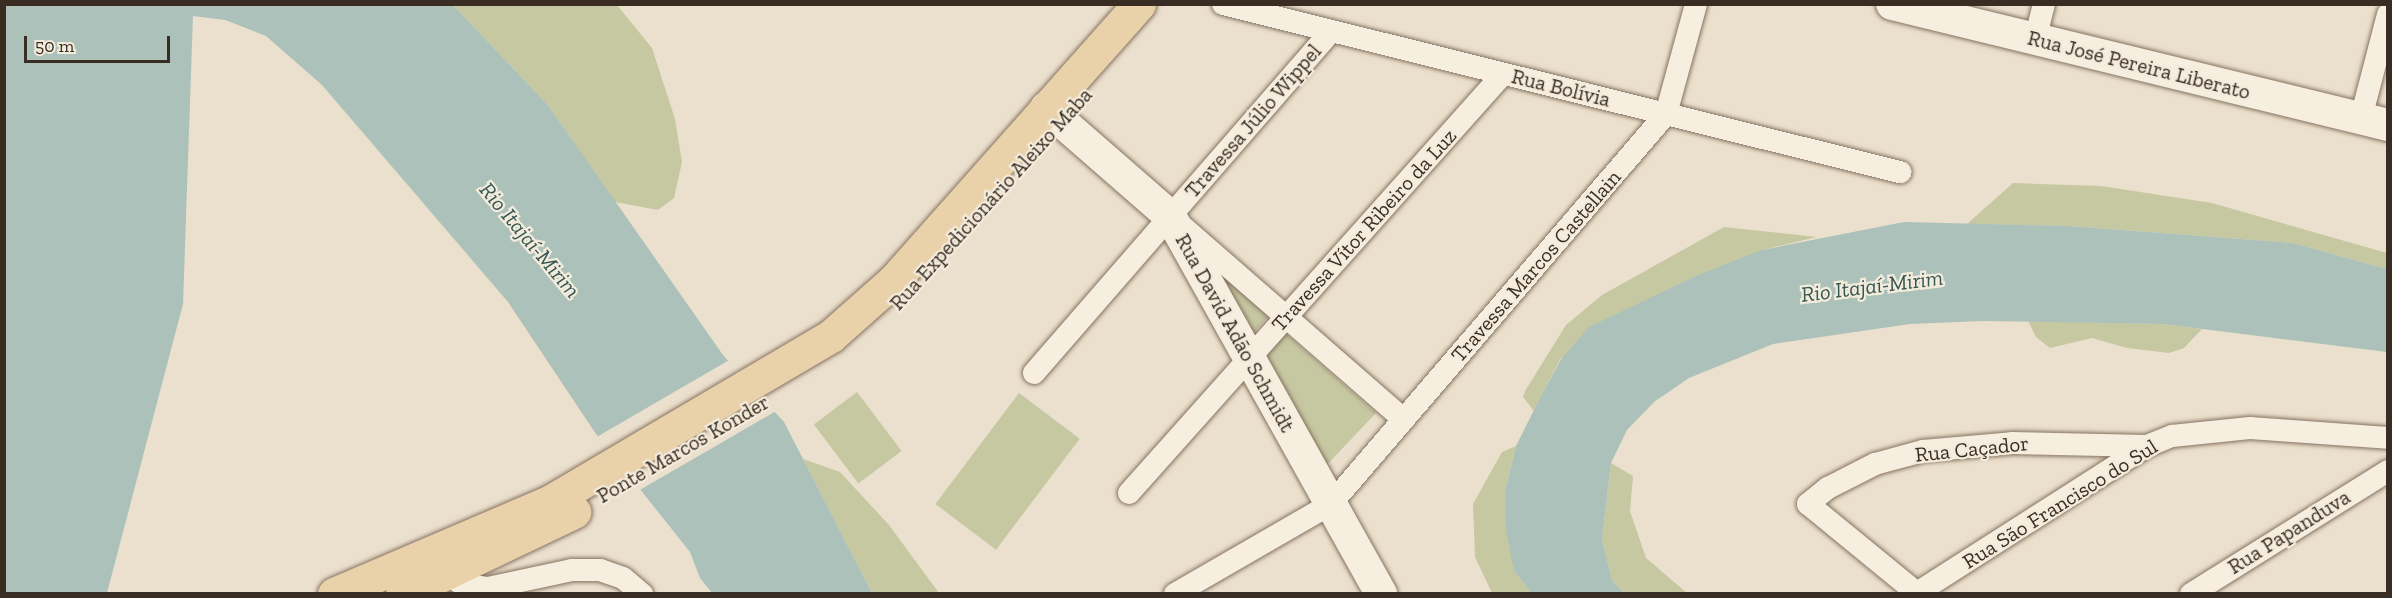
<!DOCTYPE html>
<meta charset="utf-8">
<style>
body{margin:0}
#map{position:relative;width:2392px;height:598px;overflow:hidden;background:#ebe0cd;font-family:"Zilla Slab",serif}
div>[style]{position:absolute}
.green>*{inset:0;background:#c6c8a1;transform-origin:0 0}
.water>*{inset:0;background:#acc1b9}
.pier>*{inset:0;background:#ebe0cd}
.roads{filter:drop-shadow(0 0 2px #877362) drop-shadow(0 0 2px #877362)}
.minor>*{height:22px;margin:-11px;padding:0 11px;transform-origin:11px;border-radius:11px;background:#f6eedf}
.secondary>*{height:32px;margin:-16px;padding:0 16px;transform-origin:16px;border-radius:16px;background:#f6eedf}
.primary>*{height:33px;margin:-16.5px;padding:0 16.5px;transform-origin:16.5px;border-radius:16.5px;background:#e9d1aa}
span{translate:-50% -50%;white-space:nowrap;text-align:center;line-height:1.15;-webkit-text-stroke:4.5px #f3ebdb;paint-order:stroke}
.street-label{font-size:21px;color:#392d23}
.water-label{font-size:22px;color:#345753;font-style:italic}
.frame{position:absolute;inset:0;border:6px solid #392d23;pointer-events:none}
.scale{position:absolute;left:24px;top:36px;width:146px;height:27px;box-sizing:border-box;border:3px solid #392d23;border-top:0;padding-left:8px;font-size:18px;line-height:21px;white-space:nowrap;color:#392d23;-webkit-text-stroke:4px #f3ebdb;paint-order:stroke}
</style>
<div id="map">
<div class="green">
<div style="clip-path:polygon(453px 5px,617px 5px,652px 48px,675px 119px,682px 162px,674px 198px,658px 210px,615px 202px,547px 104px)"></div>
<div style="clip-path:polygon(2013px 183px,2101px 186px,2212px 203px,2387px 253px,2387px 269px,2293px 243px,2069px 226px,1967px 224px)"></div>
<div style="clip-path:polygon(1724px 227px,1817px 237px,1762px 250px,1560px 359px,1534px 411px,1523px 397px,1525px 391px,1566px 325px,1602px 295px)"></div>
<div style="clip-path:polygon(1198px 252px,1270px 314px,1248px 339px)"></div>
<div style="clip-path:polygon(2028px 321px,2163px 324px,2202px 329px,2184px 348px,2169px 353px,2127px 348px,2092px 338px,2050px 348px,2036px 337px)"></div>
<div style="clip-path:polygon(1285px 333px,1376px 413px,1323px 469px,1260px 361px)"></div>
<div style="left:857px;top:392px;width:74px;height:54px;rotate:53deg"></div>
<div style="left:1019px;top:393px;width:76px;height:139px;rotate:37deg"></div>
<div style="clip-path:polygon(1516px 446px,1505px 491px,1514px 571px,1531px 593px,1492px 593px,1475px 557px,1473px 504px,1502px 452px)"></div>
<div style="clip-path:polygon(803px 459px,840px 472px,889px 525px,939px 593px,872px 593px)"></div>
<div style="clip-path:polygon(1611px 463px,1633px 476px,1630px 511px,1646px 558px,1687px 593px,1624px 593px,1612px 580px,1602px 539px)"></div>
</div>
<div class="water">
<div style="clip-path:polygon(4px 5px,453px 5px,547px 104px,723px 355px,784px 422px,872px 593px,712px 593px,700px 578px,690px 552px,596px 434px,508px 302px,322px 85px,266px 36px,225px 20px,193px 16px,183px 304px,107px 593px,5px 593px)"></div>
<div style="clip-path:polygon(1904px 222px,2069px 226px,2293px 243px,2387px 269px,2387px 352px,2163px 324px,1983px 321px,1910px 324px,1773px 344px,1689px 378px,1654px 402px,1627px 430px,1611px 463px,1602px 539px,1612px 580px,1624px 593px,1531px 593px,1514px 571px,1506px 531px,1505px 491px,1516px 446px,1538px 402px,1561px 359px,1589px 327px,1698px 275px,1762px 250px)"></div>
</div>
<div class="pier">
<div style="clip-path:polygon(731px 359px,778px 410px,638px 491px,595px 438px)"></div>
</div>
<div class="roads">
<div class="minor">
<div style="left:1223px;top:4px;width:698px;rotate:13.94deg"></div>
<div style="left:2035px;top:40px;width:37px;rotate:-76deg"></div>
<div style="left:2361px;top:118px;width:107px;rotate:-75.4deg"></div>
<div style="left:1183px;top:227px;width:293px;rotate:41.1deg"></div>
<div style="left:1034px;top:373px;width:453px;rotate:-49deg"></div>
<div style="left:1129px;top:493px;width:562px;rotate:-48.25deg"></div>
<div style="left:445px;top:574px;width:20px;rotate:30deg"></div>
<div style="left:462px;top:584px;width:26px;rotate:9deg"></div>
<div style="left:488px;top:588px;width:86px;rotate:-12.1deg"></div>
<div style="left:572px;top:570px;width:28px"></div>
<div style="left:600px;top:570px;width:24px;rotate:19deg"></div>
<div style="left:623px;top:578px;width:25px;rotate:40deg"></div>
<div style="left:1917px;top:593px;width:273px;rotate:-32.6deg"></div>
<div style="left:2147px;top:446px;width:27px;rotate:-22deg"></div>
<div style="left:2172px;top:436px;width:78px;rotate:-5.9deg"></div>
<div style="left:2250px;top:428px;width:138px;rotate:4.1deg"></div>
<div style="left:1175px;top:594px;width:180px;rotate:-30deg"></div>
<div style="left:1331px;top:504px;width:514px;rotate:-49.34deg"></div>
<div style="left:1666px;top:114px;width:114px;rotate:-74.7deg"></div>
<div style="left:1918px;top:594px;width:142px;rotate:-140.7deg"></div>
<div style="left:1808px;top:504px;width:26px;rotate:-39deg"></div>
<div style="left:1828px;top:488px;width:53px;rotate:-27.1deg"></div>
<div style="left:1875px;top:464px;width:50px;rotate:-15.2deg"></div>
<div style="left:1923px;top:451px;width:89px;rotate:-5.1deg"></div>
<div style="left:2012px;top:443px;width:135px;rotate:1.3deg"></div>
<div style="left:2191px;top:594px;width:232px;rotate:-32deg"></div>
</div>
<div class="secondary">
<div style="left:1892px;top:4px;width:511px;rotate:13.71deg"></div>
<div style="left:1046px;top:108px;width:164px;rotate:41.1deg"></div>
<div style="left:1170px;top:216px;width:433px;rotate:60.8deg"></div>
</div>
<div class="primary">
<div style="left:334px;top:594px;width:234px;rotate:-23.2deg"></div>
<div style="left:549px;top:502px;width:327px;rotate:-30.5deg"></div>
<div style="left:831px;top:336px;width:84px;rotate:-41.6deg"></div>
<div style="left:894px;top:280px;width:369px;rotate:-48.4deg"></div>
<div style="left:402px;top:594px;width:191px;rotate:-25.5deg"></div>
</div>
</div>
<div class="street-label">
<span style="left:2139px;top:65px;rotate:14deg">Rua José Pereira Liberato</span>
<span style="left:1561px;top:88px;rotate:14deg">Rua Bolívia</span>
<span style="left:1253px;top:121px;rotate:-49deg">Travessa Júlio Wippel</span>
<span style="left:991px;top:199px;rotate:-48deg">Rua Expedicionário Aleixo Maba</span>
<span style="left:1364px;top:230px;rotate:-48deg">Travessa Vítor Ribeiro da Luz</span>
<span style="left:1536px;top:266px;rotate:-49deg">Travessa Marcos Castellain</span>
<span style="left:1235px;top:333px;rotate:61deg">Rua David Adão Schmidt</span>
<span style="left:683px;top:449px;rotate:-30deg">Ponte Marcos Konder</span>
<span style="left:1972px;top:449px;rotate:-6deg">Rua Caçador</span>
<span style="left:2060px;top:504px;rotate:-32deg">Rua São Francisco do Sul</span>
<span style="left:2289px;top:532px;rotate:-32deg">Rua Papanduva</span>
</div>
<div class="water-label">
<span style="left:530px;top:240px;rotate:50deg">Rio Itajaí-Mirim</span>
<span style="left:1872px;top:286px;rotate:-7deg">Rio Itajaí-Mirim</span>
</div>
<div class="frame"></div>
<div class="scale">50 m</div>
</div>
